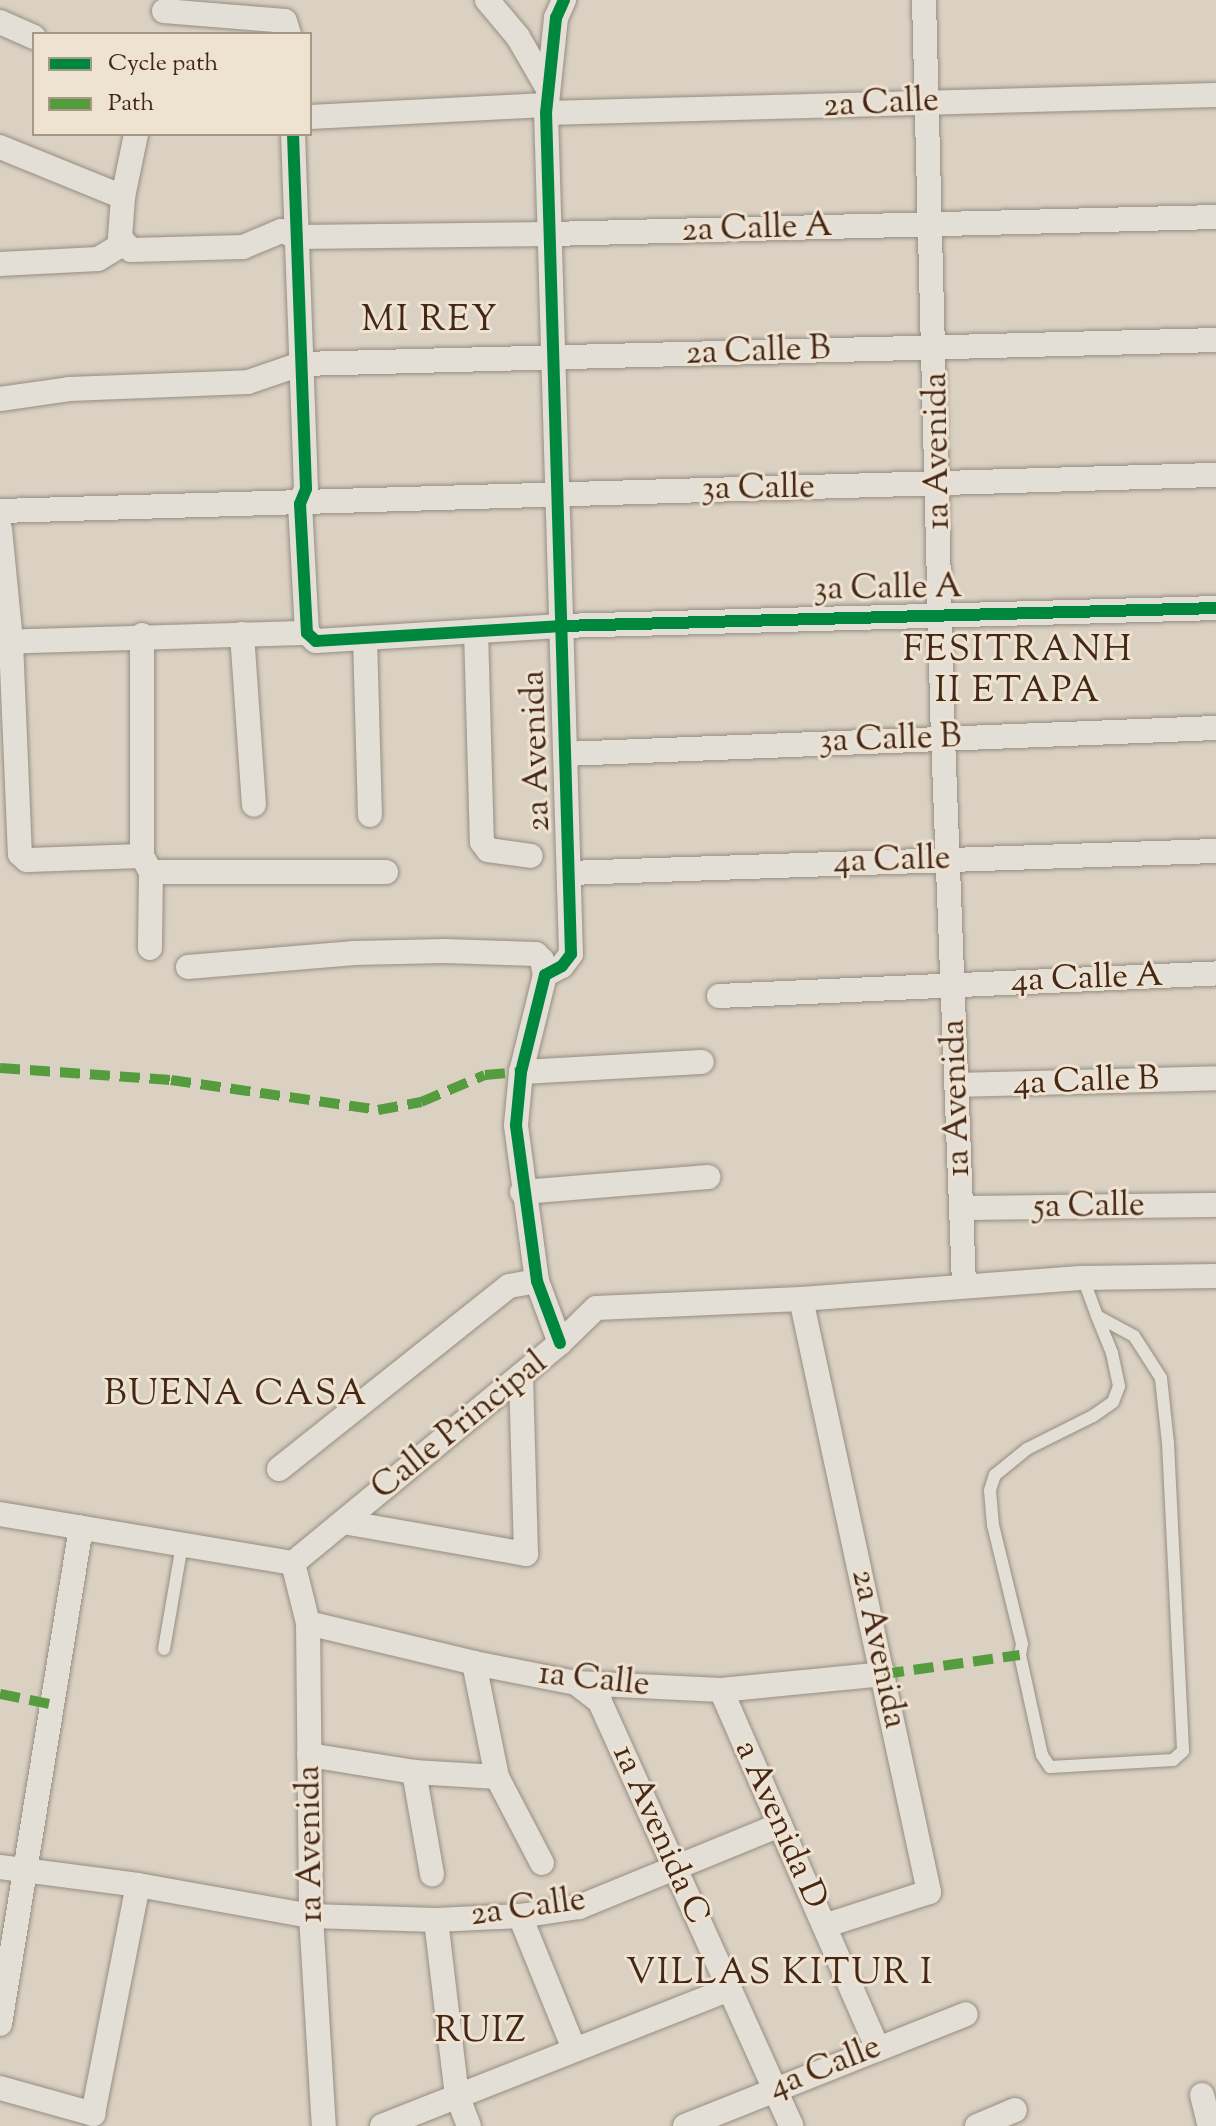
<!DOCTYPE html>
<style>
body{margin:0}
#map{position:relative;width:1216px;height:2126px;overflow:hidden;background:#dad1c2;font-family:"Sorts Mill Goudy",serif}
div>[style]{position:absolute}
.roads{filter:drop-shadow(0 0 2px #968d82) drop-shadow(0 0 2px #968d82)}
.lane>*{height:12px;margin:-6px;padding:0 6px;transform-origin:6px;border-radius:6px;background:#e3ded6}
.street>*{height:24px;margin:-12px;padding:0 12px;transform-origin:12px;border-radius:12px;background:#e3ded6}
.quiet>*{height:10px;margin-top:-5px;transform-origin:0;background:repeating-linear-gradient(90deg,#549c3d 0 20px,transparent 0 30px)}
.cycleway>*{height:12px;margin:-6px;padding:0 6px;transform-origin:6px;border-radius:6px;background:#00873e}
span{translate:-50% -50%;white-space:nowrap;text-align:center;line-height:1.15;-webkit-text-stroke:6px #eee2d1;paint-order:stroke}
.street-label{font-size:34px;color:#452717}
.neighbourhood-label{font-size:36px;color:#452717;letter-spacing:2px}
.legend{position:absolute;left:32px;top:32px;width:280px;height:104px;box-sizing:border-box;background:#eee2d1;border:2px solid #aa9787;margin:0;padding:10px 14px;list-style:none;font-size:24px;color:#452717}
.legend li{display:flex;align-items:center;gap:16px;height:40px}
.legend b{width:40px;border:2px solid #aa9787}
</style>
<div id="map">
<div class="roads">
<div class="lane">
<div style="left:1083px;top:1278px;width:40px;rotate:69.8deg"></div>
<div style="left:1097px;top:1316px;width:42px;rotate:28.4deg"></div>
<div style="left:1134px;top:1336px;width:50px;rotate:57.3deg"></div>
<div style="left:1161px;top:1378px;width:65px;rotate:83.9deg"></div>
<div style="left:1168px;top:1443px;width:308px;rotate:87.2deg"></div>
<div style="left:1183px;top:1751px;width:13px;rotate:138deg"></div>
<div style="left:1173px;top:1760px;width:123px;rotate:176.7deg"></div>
<div style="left:1050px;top:1767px;width:14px;rotate:-124deg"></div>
<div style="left:1042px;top:1755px;width:102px;rotate:-102.4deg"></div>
<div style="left:1020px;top:1655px;width:11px;rotate:-80deg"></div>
<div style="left:1022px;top:1644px;width:122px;rotate:-103.7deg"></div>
<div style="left:993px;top:1525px;width:35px;rotate:-95deg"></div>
<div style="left:990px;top:1490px;width:16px;rotate:-72deg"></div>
<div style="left:995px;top:1475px;width:41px;rotate:-39.1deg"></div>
<div style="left:1027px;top:1449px;width:74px;rotate:-26.6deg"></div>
<div style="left:1093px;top:1416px;width:24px;rotate:-35deg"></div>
<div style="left:1113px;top:1402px;width:17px;rotate:-69deg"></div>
<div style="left:1119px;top:1386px;width:34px;rotate:-102deg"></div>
<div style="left:1112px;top:1353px;width:40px;rotate:-112deg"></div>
<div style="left:164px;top:1649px;width:106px;rotate:-80.2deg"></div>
</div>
<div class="street">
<div style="left:487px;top:0;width:48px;rotate:50deg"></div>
<div style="left:518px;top:37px;width:58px;rotate:59.9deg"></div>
<div style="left:924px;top:0;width:738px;rotate:88.53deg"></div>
<div style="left:943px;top:738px;width:547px;rotate:87.8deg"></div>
<div style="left:164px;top:11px;width:121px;rotate:4.7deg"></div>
<div style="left:285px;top:21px;width:14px;rotate:73deg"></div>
<div style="left:0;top:22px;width:37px;rotate:24deg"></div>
<div style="left:546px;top:113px;width:670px;rotate:-1.54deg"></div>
<div style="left:310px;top:117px;width:236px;rotate:-2.9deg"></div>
<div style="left:293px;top:134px;width:355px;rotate:87.9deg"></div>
<div style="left:306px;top:489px;width:16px;rotate:112deg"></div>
<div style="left:300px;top:504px;width:129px;rotate:86.9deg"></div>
<div style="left:307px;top:633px;width:12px;rotate:42deg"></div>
<div style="left:316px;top:641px;width:245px;rotate:-3.5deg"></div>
<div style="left:561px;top:626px;width:655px;rotate:-1.57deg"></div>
<div style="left:0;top:147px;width:133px;rotate:22.1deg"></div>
<div style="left:123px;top:197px;width:41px;rotate:94.2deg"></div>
<div style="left:120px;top:238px;width:16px;rotate:47deg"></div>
<div style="left:131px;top:250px;width:112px;rotate:-1.5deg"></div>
<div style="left:243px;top:247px;width:41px;rotate:-22.8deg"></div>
<div style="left:281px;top:231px;width:18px;rotate:19deg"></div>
<div style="left:298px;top:237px;width:252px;rotate:-0.7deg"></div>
<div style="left:550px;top:234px;width:666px;rotate:-1.46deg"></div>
<div style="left:123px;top:197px;width:64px;rotate:-78.3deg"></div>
<div style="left:0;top:264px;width:98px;rotate:-2.9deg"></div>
<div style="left:98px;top:259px;width:29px;rotate:-31deg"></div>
<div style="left:0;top:399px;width:70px;rotate:-8.2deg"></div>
<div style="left:69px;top:389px;width:179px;rotate:-2.2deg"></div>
<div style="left:248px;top:382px;width:56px;rotate:-18.8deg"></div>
<div style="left:301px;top:364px;width:915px;rotate:-1.5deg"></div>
<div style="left:0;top:511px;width:1217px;rotate:-1.7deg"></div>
<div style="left:0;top:529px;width:114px;rotate:84.4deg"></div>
<div style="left:11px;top:642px;width:212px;rotate:87.6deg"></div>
<div style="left:20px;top:854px;width:9px;rotate:41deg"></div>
<div style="left:27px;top:860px;width:115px;rotate:-2deg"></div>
<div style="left:476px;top:631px;width:211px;rotate:88.4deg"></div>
<div style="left:482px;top:842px;width:10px;rotate:53deg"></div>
<div style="left:488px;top:850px;width:43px;rotate:7.9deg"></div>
<div style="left:242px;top:634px;width:171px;rotate:86deg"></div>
<div style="left:142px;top:635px;width:221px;rotate:90deg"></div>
<div style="left:142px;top:856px;width:18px;rotate:61deg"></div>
<div style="left:151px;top:872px;width:76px;rotate:90.8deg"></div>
<div style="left:365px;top:638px;width:177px;rotate:88.4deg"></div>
<div style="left:0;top:642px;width:307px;rotate:-1.7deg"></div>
<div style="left:565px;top:754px;width:652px;rotate:-2.29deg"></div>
<div style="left:151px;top:872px;width:235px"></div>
<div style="left:569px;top:873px;width:647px;rotate:-1.95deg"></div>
<div style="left:188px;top:967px;width:167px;rotate:-4.8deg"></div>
<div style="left:354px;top:953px;width:91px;rotate:-1.3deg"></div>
<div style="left:445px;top:951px;width:91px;rotate:1.9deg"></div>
<div style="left:536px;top:954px;width:8px;rotate:45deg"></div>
<div style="left:542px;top:960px;width:15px;rotate:79deg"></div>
<div style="left:719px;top:996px;width:498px;rotate:-2.6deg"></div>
<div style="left:521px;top:1072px;width:181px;rotate:-3.2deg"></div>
<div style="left:957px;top:1085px;width:259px;rotate:-1.5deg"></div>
<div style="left:522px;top:1192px;width:187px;rotate:-4.6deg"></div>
<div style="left:961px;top:1208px;width:255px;rotate:-0.7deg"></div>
<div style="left:801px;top:1299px;width:607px;rotate:77.82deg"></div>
<div style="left:929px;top:1892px;width:110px;rotate:162.1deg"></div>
<div style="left:560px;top:1343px;width:66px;rotate:-110.4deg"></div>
<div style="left:537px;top:1281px;width:157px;rotate:-97.7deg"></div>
<div style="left:516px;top:1125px;width:53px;rotate:-84.6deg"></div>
<div style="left:521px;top:1072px;width:100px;rotate:-76.1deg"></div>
<div style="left:545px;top:975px;width:19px;rotate:-28deg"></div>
<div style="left:562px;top:966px;width:15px;rotate:-53deg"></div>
<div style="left:571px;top:954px;width:841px;rotate:-91.7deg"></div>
<div style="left:546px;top:113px;width:96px;rotate:-84deg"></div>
<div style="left:556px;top:18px;width:20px;rotate:-66deg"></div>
<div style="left:279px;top:1469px;width:294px;rotate:-38.5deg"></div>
<div style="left:509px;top:1286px;width:28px;rotate:-10deg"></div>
<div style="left:0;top:1514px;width:297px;rotate:9.5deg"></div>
<div style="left:293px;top:1563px;width:346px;rotate:-39.5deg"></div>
<div style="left:560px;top:1343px;width:50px;rotate:-44.2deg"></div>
<div style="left:596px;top:1308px;width:205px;rotate:-2.5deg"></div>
<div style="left:801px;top:1299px;width:283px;rotate:-4.3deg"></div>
<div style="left:1083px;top:1278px;width:133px;rotate:-0.9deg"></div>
<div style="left:343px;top:1522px;width:186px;rotate:9.9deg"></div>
<div style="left:526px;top:1554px;width:178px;rotate:-91.6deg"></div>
<div style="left:293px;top:1563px;width:62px;rotate:76deg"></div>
<div style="left:308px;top:1623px;width:293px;rotate:89.4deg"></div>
<div style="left:311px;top:1916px;width:210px;rotate:86.5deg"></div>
<div style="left:308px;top:1623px;width:171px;rotate:13.5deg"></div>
<div style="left:474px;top:1663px;width:104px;rotate:11.1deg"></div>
<div style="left:576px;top:1683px;width:145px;rotate:2.8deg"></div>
<div style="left:721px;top:1690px;width:164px;rotate:-5.6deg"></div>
<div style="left:474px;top:1663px;width:116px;rotate:78.6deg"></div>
<div style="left:497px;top:1777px;width:97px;rotate:62.4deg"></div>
<div style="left:576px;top:1683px;width:31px;rotate:38deg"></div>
<div style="left:600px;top:1702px;width:465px;rotate:65.7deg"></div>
<div style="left:721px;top:1690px;width:390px;rotate:66.4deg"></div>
<div style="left:309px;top:1755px;width:106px;rotate:9.2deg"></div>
<div style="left:414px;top:1772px;width:83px;rotate:3.4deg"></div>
<div style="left:414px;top:1772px;width:104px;rotate:80deg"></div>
<div style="left:0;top:1867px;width:139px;rotate:7.4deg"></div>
<div style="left:138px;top:1885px;width:176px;rotate:10.2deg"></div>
<div style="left:311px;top:1916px;width:125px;rotate:1.8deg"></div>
<div style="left:436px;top:1920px;width:84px;rotate:-2.7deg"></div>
<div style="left:520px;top:1916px;width:60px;rotate:-8.7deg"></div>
<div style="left:579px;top:1907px;width:217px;rotate:-22.2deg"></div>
<div style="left:520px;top:1916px;width:144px;rotate:67.9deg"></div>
<div style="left:436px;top:1920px;width:176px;rotate:83.2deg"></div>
<div style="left:457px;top:2095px;width:33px;rotate:69deg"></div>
<div style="left:0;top:2024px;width:503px;rotate:-80.73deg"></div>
<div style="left:0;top:2088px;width:97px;rotate:15.6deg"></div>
<div style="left:93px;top:2114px;width:233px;rotate:-78.9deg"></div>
<div style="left:1202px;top:2095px;width:32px;rotate:76deg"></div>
<div style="left:382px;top:2126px;width:374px;rotate:-21.5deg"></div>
<div style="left:685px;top:2126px;width:302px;rotate:-21.7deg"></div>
<div style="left:977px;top:2126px;width:41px;rotate:-22.8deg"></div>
</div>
</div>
<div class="quiet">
<div style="left:0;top:1068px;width:171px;rotate:4deg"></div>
<div style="left:171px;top:1080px;width:209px;rotate:8.2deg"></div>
<div style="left:378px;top:1110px;width:44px;rotate:-10.5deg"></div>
<div style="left:421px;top:1102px;width:69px;rotate:-22.9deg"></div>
<div style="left:485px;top:1075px;width:36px;rotate:-5deg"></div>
<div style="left:884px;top:1674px;width:137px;rotate:-8deg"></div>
<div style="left:0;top:1694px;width:55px;rotate:11.5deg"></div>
</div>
<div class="cycleway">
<div style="left:293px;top:134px;width:355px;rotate:87.9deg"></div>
<div style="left:306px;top:489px;width:16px;rotate:112deg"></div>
<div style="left:300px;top:504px;width:129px;rotate:86.9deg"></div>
<div style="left:307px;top:633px;width:12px;rotate:42deg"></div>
<div style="left:316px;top:641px;width:245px;rotate:-3.5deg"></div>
<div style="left:561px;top:626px;width:655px;rotate:-1.57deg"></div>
<div style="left:560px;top:1343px;width:66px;rotate:-110.4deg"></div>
<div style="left:537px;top:1281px;width:157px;rotate:-97.7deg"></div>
<div style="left:516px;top:1125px;width:53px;rotate:-84.6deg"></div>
<div style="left:521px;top:1072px;width:100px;rotate:-76.1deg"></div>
<div style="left:545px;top:975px;width:19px;rotate:-28deg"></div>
<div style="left:562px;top:966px;width:15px;rotate:-53deg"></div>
<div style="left:571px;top:954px;width:841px;rotate:-91.7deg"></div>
<div style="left:546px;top:113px;width:96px;rotate:-84deg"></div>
<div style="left:556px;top:18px;width:20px;rotate:-66deg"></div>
</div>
<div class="street-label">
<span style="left:881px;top:104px;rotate:-3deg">2a Calle</span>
<span style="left:757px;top:229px;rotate:-2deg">2a Calle A</span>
<span style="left:758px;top:352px;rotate:-2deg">2a Calle B</span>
<span style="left:938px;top:451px;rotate:-91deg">1a Avenida</span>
<span style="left:758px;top:489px;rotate:-1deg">3a Calle</span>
<span style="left:888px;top:589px;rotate:-1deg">3a Calle A</span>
<span style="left:890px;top:740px;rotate:-2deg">3a Calle B</span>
<span style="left:537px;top:751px;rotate:-92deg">2a Avenida</span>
<span style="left:892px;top:861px;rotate:-2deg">4a Calle</span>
<span style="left:1087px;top:979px;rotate:-2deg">4a Calle A</span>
<span style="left:1086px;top:1082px;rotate:-2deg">4a Calle B</span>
<span style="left:957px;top:1098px;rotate:-92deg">1a Avenida</span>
<span style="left:1089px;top:1207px;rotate:-1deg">5a Calle</span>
<span style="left:460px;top:1426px;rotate:-39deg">Calle Principal</span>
<span style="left:878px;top:1649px;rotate:78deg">2a Avenida</span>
<span style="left:594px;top:1680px;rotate:6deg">1a Calle</span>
<span style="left:780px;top:1825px;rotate:66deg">a Avenida D</span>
<span style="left:660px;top:1835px;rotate:66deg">1a Avenida C</span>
<span style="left:311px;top:1844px;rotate:-91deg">1a Avenida</span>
<span style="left:528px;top:1908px;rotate:-8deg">2a Calle</span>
<span style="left:825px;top:2068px;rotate:-22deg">4a Calle</span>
</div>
<div class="neighbourhood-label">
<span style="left:430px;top:322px">MI REY</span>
<span style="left:1018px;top:672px">FESITRANH<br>II ETAPA</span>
<span style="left:236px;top:1396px">BUENA CASA</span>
<span style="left:780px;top:1975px">VILLAS KITUR I</span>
<span style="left:481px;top:2033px">RUIZ</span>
</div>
<ul class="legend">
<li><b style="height:10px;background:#00873e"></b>Cycle path</li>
<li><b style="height:10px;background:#549c3d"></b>Path</li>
</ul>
</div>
